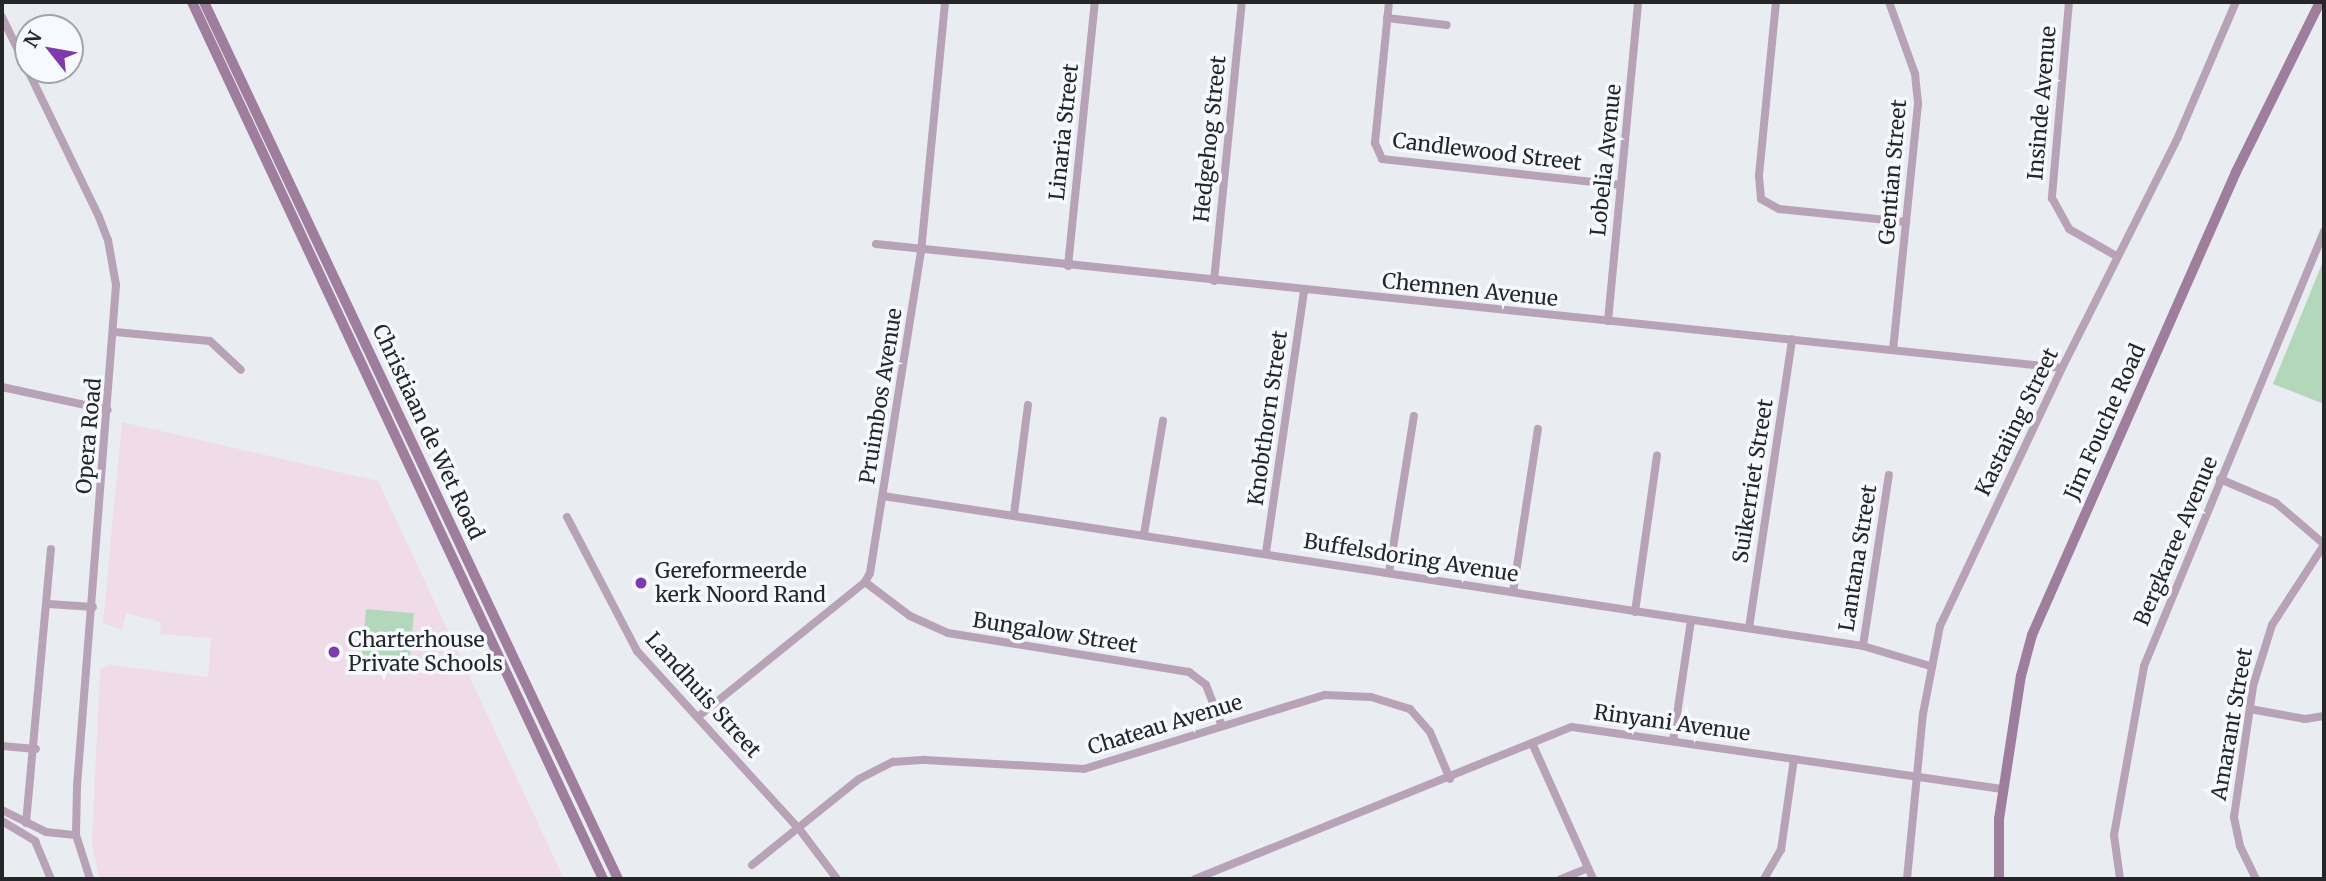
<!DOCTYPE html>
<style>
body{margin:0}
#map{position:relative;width:2326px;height:881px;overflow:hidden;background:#e9ecf1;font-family:Merriweather,serif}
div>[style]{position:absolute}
.education>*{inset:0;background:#f0dbe9}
.green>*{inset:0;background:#b3d7ba;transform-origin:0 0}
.street>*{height:8px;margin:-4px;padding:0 4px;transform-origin:4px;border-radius:4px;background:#b8a2b7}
.secondary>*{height:10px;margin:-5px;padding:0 5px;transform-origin:5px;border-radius:5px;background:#9e7d9d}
.dots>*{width:19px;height:19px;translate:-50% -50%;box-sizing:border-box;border:4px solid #f6f9fe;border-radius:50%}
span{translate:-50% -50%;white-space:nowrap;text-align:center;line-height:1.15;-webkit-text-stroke:7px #f6f9fe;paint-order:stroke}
.street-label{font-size:21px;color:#252627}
.poi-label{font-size:21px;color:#252627}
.left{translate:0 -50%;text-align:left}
.frame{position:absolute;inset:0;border:4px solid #252627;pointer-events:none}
.north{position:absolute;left:14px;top:14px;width:70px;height:70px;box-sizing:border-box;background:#f6f9fe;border:2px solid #a2a5a8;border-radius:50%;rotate:301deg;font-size:19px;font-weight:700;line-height:28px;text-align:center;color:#252627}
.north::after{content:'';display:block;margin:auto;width:24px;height:32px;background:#803aad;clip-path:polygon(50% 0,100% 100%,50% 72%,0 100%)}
</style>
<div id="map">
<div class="education">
<div style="clip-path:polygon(122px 422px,378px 481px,564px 879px,99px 879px,92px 842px,100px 670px,109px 665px,208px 677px,211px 638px,160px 634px,161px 622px,126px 613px,122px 630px,103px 623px)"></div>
</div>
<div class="green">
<div style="clip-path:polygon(2324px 259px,2324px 404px,2273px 384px)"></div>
<div style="left:366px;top:609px;width:48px;height:47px;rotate:5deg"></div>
</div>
<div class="street">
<div style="left:1389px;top:2px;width:142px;rotate:95.7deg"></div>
<div style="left:1375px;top:143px;width:17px;rotate:66deg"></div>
<div style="left:1382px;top:159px;width:240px;rotate:6.2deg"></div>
<div style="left:1776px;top:2px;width:175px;rotate:95.6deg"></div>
<div style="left:1759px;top:176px;width:23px;rotate:85deg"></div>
<div style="left:1761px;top:199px;width:21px;rotate:29deg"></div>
<div style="left:1779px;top:209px;width:128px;rotate:5.8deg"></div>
<div style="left:1889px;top:2px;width:77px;rotate:70.1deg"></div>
<div style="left:1915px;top:74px;width:30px;rotate:84deg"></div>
<div style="left:1918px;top:104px;width:247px;rotate:95.8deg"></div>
<div style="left:2069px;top:2px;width:197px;rotate:95deg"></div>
<div style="left:2052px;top:198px;width:35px;rotate:61deg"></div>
<div style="left:2069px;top:229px;width:56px;rotate:29.7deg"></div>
<div style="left:2px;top:17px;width:222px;rotate:64.1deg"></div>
<div style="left:99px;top:217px;width:25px;rotate:69deg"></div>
<div style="left:108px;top:240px;width:46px;rotate:79.9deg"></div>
<div style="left:116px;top:285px;width:503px;rotate:94.45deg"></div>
<div style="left:77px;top:786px;width:49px;rotate:91.2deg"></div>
<div style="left:76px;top:835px;width:46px;rotate:72.3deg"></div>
<div style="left:1387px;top:18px;width:60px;rotate:6.7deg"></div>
<div style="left:876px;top:244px;width:1192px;rotate:5.97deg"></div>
<div style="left:1068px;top:266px;width:265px;rotate:-84.2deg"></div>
<div style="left:1214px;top:281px;width:280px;rotate:-84.3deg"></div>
<div style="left:1608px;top:321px;width:320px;rotate:-84.6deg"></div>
<div style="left:115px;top:332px;width:95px;rotate:5.4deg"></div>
<div style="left:210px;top:341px;width:42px;rotate:43.1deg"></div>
<div style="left:2px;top:387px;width:108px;rotate:12.2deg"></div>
<div style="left:2220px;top:479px;width:61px;rotate:23.2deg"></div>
<div style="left:2276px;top:503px;width:63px;rotate:40.5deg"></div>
<div style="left:883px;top:496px;width:991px;rotate:8.7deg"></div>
<div style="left:1863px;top:646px;width:70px;rotate:16.6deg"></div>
<div style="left:1014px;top:514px;width:110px;rotate:-82.7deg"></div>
<div style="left:567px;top:517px;width:151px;rotate:62.4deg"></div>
<div style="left:637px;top:651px;width:242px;rotate:47.7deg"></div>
<div style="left:800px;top:830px;width:61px;rotate:52.9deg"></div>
<div style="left:1144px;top:534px;width:115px;rotate:-80.5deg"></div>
<div style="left:1266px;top:552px;width:265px;rotate:-81.7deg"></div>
<div style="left:1389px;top:573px;width:159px;rotate:-81deg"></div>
<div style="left:865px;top:582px;width:56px;rotate:37.1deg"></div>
<div style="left:910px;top:616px;width:42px;rotate:24.1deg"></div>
<div style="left:948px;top:633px;width:244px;rotate:9.2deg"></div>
<div style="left:1189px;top:672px;width:21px;rotate:37deg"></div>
<div style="left:1206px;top:685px;width:44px;rotate:68.7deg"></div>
<div style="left:1513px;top:592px;width:165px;rotate:-81.3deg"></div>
<div style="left:49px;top:604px;width:44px;rotate:3.9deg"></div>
<div style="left:1635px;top:612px;width:158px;rotate:-82deg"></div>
<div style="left:1749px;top:628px;width:292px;rotate:-81.5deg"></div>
<div style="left:1863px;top:646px;width:173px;rotate:-81.4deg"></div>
<div style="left:2250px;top:709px;width:56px;rotate:10.3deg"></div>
<div style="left:2305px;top:719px;width:19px;rotate:-9deg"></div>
<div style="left:699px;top:716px;width:213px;rotate:-38.9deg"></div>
<div style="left:865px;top:582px;width:10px;rotate:-61deg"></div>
<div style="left:870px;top:573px;width:325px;rotate:-81deg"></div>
<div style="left:921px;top:252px;width:251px;rotate:-84.5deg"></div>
<div style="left:1673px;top:741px;width:121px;rotate:-81.5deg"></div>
<div style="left:1532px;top:743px;width:149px;rotate:65.8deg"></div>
<div style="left:2px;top:746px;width:34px;rotate:5deg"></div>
<div style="left:2px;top:810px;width:49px;rotate:26.6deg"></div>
<div style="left:46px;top:832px;width:30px;rotate:6deg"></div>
<div style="left:2px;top:821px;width:39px;rotate:31deg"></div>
<div style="left:35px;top:841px;width:41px;rotate:67.2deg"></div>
<div style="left:26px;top:823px;width:275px;rotate:-84.8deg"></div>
<div style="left:752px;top:865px;width:137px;rotate:-38.8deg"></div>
<div style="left:859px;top:779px;width:38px;rotate:-27deg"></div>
<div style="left:893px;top:762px;width:32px;rotate:-4deg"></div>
<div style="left:925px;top:760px;width:159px;rotate:3.2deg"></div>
<div style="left:1084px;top:769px;width:252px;rotate:-17.1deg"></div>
<div style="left:1325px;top:695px;width:46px;rotate:2.5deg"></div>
<div style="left:1371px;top:697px;width:41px;rotate:17.1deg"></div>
<div style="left:1410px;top:709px;width:30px;rotate:49deg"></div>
<div style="left:1430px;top:732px;width:51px;rotate:66.9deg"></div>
<div style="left:1195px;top:879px;width:406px;rotate:-22deg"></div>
<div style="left:1572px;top:727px;width:436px;rotate:8.2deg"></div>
<div style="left:1561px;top:879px;width:29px;rotate:-22deg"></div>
<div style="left:1764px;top:879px;width:34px;rotate:-60deg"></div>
<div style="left:1781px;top:850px;width:92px;rotate:-81.9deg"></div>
<div style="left:1907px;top:879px;width:166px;rotate:-84.5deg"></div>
<div style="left:1923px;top:714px;width:90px;rotate:-79.1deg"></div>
<div style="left:1940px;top:626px;width:285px;rotate:-64.7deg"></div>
<div style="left:2062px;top:368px;width:258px;rotate:-63.3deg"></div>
<div style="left:2178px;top:137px;width:147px;rotate:-66.8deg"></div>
<div style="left:2120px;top:879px;width:44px;rotate:-97.8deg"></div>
<div style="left:2114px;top:835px;width:172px;rotate:-79.9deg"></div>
<div style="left:2144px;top:666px;width:471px;rotate:-67.5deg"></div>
<div style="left:2256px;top:879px;width:37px;rotate:-116deg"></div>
<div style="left:2240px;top:846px;width:30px;rotate:-102deg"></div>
<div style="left:2234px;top:817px;width:132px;rotate:-81.7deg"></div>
<div style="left:2253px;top:686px;width:64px;rotate:-72.7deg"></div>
<div style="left:2272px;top:625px;width:95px;rotate:-57deg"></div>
</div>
<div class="secondary">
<div style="left:192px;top:2px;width:969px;rotate:64.89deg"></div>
<div style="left:204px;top:2px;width:970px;rotate:64.73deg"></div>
<div style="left:1999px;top:879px;width:60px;rotate:-90deg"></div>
<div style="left:1999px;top:819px;width:145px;rotate:-81.3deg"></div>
<div style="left:2021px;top:676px;width:42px;rotate:-75deg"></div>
<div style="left:2032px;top:635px;width:506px;rotate:-66.22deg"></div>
<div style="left:2236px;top:172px;width:190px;rotate:-63.7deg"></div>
</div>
<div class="dots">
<div style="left:641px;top:583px;background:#803aad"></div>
<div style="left:334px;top:652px;background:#803aad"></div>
</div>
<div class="street-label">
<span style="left:2042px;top:103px;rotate:-85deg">Insinde Avenue</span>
<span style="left:1064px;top:132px;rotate:-84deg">Linaria Street</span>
<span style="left:1210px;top:139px;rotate:-84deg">Hedgehog Street</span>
<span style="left:1487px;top:152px;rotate:7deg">Candlewood Street</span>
<span style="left:1606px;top:160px;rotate:-84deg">Lobelia Avenue</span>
<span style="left:1893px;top:172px;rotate:-85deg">Gentian Street</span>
<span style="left:1470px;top:290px;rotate:6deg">Chemnen Avenue</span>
<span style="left:881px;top:396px;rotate:-81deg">Pruimbos Avenue</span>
<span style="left:1268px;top:418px;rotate:-82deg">Knobthorn Street</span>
<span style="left:2017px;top:422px;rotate:-64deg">Kastaiing Street</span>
<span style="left:2105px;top:422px;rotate:-66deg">Jim Fouche Road</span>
<span style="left:428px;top:432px;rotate:65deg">Christiaan de Wet Road</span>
<span style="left:89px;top:436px;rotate:-85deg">Opera Road</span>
<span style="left:1753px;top:481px;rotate:-81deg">Suikerriet Street</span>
<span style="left:2176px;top:541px;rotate:-67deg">Bergkaree Avenue</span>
<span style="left:1411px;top:558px;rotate:9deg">Buffelsdoring Avenue</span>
<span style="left:1858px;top:558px;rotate:-81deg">Lantana Street</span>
<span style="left:1055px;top:633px;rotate:9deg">Bungalow Street</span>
<span style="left:703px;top:695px;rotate:48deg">Landhuis Street</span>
<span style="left:1672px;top:723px;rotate:8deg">Rinyani Avenue</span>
<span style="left:2232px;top:724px;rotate:-80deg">Amarant Street</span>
<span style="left:1165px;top:725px;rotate:-17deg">Chateau Avenue</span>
</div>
<div class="poi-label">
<span class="left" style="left:655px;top:583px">Gereformeerde<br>kerk Noord Rand</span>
<span class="left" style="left:348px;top:652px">Charterhouse<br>Private Schools</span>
</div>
<div class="frame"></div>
<div class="north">N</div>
</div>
